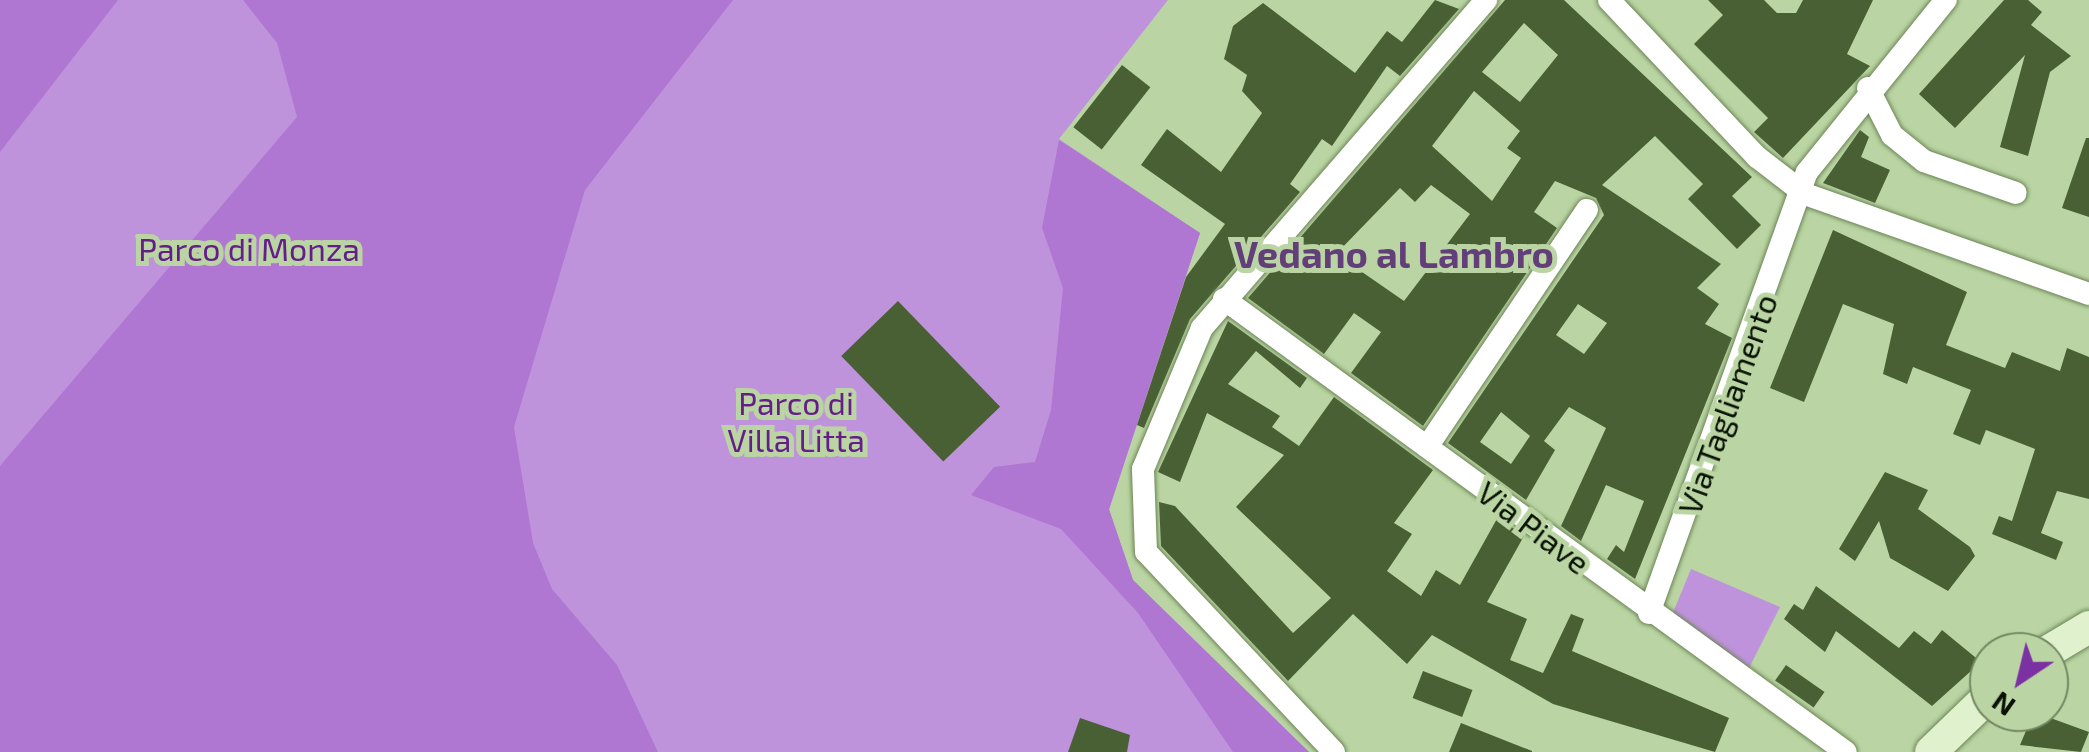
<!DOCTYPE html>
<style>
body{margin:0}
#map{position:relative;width:2089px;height:752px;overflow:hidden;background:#bad5a3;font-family:"Exo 2",sans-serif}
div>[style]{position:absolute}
.green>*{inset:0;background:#bf93dc}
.forest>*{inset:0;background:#af77d1}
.building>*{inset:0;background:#496034;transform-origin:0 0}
.roads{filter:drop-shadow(0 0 2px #6c8557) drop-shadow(0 0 2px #6c8557)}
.street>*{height:22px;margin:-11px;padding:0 11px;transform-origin:11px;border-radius:11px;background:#fff}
.secondary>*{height:32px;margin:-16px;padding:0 16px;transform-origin:16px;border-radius:16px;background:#e0f1ce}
span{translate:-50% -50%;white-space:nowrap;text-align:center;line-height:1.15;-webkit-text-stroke:10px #bad5a3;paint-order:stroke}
.park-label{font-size:32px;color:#651d89}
.street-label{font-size:32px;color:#081102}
.quarter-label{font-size:38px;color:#633f79;font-weight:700}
.north{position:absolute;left:1969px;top:632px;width:100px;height:100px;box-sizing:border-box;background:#bad5a3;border:2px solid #738763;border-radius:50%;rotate:215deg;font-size:28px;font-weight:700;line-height:40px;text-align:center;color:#081102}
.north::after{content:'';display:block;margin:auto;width:35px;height:45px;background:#7c31a3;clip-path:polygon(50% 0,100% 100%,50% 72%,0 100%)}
</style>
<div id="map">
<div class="green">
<div style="clip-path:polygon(0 0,1168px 0,1059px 139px,1200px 233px,1109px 510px,1133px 580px,1309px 752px,0 752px)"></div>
<div style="clip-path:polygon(1691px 569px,1780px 607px,1748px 670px,1672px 615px)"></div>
</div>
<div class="forest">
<div style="clip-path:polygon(0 0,118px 0,0 152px)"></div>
<div style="clip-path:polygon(243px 0,733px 0,585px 190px,514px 427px,533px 543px,552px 589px,617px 665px,658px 752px,0 752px,0 466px,297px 117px,277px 43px)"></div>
<div style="clip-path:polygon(1059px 140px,1200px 233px,1109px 509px,1133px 580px,1309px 752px,1233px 752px,1138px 613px,1061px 529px,971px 495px,994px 467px,1035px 462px,1051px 410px,1063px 288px,1042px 228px)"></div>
</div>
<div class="building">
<div style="clip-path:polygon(1435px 0,1459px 9px,1400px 76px,1387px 66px,1332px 146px,1322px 139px,1290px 184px,1300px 192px,1190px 319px,1144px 428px,1137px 425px,1186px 277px,1225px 224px,1141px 165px,1167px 129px,1221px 172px,1262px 113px,1242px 91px,1247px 75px,1224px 59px,1233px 26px,1263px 3px,1355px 73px,1387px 31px,1402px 42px)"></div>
<div style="clip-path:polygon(evenodd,1505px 0,1564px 0,1752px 177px,1732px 196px,1761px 225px,1737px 249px,1688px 199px,1703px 184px,1655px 136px,1602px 185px,1721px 264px,1697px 288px,1719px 304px,1705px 324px,1732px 338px,1635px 579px,1607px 559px,1616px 545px,1624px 552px,1644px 501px,1606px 485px,1581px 541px,1561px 526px,1606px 428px,1569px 407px,1544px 441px,1555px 450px,1526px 500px,1448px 443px,1604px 215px,1596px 198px,1555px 181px,1534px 212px,1557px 228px,1423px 426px,1351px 373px,1381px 332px,1354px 313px,1324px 354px,1248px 298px,1505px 0,1524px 23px,1558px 55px,1520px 102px,1482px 72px,1524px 23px,1505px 0,1474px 91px,1520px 131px,1507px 148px,1521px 158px,1492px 201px,1432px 146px,1474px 91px,1505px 0,1431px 185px,1470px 214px,1404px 301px,1336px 254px,1400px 188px,1415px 202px,1431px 185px,1505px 0,1578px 304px,1607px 323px,1584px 354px,1556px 335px,1578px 304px,1505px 0,1501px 412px,1530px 436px,1511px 464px,1480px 442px,1501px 412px)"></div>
<div style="clip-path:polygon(1708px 0,1764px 0,1777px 13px,1796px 13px,1803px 0,1873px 0,1847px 54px,1870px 66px,1783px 158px,1754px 132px,1768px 118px,1694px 44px,1723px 15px)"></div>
<div style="clip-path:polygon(2004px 0,2028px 0,2042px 12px,2031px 25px,2071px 56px,2050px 72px,2028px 156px,2000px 147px,2025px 55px,1955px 128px,1919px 94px)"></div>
<div style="left:1122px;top:65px;width:36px;height:79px;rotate:38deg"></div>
<div style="clip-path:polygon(1860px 130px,1869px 137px,1861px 157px,1890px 170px,1875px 203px,1823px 183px)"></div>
<div style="clip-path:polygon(2086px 138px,2089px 138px,2089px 217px,2062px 208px)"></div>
<div style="clip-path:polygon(1833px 230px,1967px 292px,1946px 345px,2005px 368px,2012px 352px,2060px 371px,2067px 348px,2089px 357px,2089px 499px,2057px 491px,2041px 533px,2063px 542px,2056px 560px,1992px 534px,1999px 516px,2012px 521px,2035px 449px,1986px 430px,1980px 445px,1953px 434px,1971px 390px,1913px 367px,1907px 384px,1883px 374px,1894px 324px,1843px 304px,1804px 402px,1770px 388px)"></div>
<div style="left:898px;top:301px;width:147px;height:79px;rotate:46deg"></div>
<div style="clip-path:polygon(1228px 321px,1307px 378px,1300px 388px,1256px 351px,1228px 384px,1280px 416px,1272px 427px,1299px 446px,1334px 397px,1433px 470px,1394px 523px,1412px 534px,1387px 571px,1421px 596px,1436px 570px,1460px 585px,1498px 517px,1524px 536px,1487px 602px,1527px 619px,1510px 660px,1543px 673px,1571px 614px,1584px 619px,1572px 651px,1729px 718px,1715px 752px,1553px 704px,1432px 635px,1407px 664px,1353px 614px,1288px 681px,1161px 546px,1159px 502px,1175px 506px,1293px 633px,1331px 598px,1236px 507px,1284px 455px,1207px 413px,1180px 482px,1158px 472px)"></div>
<div style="clip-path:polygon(1885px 472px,1928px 490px,1918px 509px,1970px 547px,1975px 556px,1948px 591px,1890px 558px,1879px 521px,1855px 561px,1839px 549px)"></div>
<div style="clip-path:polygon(1816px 586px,1899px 648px,1914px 631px,1931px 644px,1942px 630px,1981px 662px,1932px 706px,1836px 631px,1825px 652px,1784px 619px,1794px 604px,1803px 610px)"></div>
<div style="left:1786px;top:665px;width:47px;height:19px;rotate:35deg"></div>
<div style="left:1423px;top:671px;width:53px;height:29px;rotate:21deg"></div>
<div style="clip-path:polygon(2034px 712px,2089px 732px,2081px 752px,2020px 745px)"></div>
<div style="clip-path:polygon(1080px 718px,1130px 735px,1127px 752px,1068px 752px)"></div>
<div style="clip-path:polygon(1461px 723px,1532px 751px,1532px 752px,1449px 752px)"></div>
</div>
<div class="roads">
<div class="street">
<div style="left:1609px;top:0;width:216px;rotate:46.7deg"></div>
<div style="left:1757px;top:157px;width:61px;rotate:37.6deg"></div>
<div style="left:1805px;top:194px;width:301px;rotate:19.4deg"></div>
<div style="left:1868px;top:88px;width:53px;rotate:62.9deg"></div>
<div style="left:1892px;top:135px;width:41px;rotate:39.1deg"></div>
<div style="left:1924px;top:161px;width:97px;rotate:19.2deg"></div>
<div style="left:1224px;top:299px;width:769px;rotate:36.07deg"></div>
<div style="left:1427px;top:447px;width:286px;rotate:-56deg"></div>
<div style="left:1649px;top:613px;width:468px;rotate:-70.3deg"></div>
<div style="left:1807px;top:172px;width:221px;rotate:-51.1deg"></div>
<div style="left:1334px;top:752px;width:274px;rotate:-133.2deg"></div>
<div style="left:1146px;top:552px;width:83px;rotate:-92.1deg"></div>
<div style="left:1143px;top:469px;width:153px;rotate:-67.3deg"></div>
<div style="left:1202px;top:328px;width:434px;rotate:-49.1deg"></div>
</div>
<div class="secondary">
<div style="left:2047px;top:652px;width:49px;rotate:-30.8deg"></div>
<div style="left:1931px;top:752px;width:81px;rotate:-44deg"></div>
</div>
</div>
<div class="park-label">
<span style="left:249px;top:248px">Parco di Monza</span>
<span style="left:796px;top:421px">Parco di<br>Villa Litta</span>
</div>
<div class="street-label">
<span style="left:1727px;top:404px;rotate:-70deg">Via Tagliamento</span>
<span style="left:1534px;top:527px;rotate:37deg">Via Piave</span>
</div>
<div class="quarter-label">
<span style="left:1394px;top:254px">Vedano al Lambro</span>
</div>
<div class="north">N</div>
</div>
